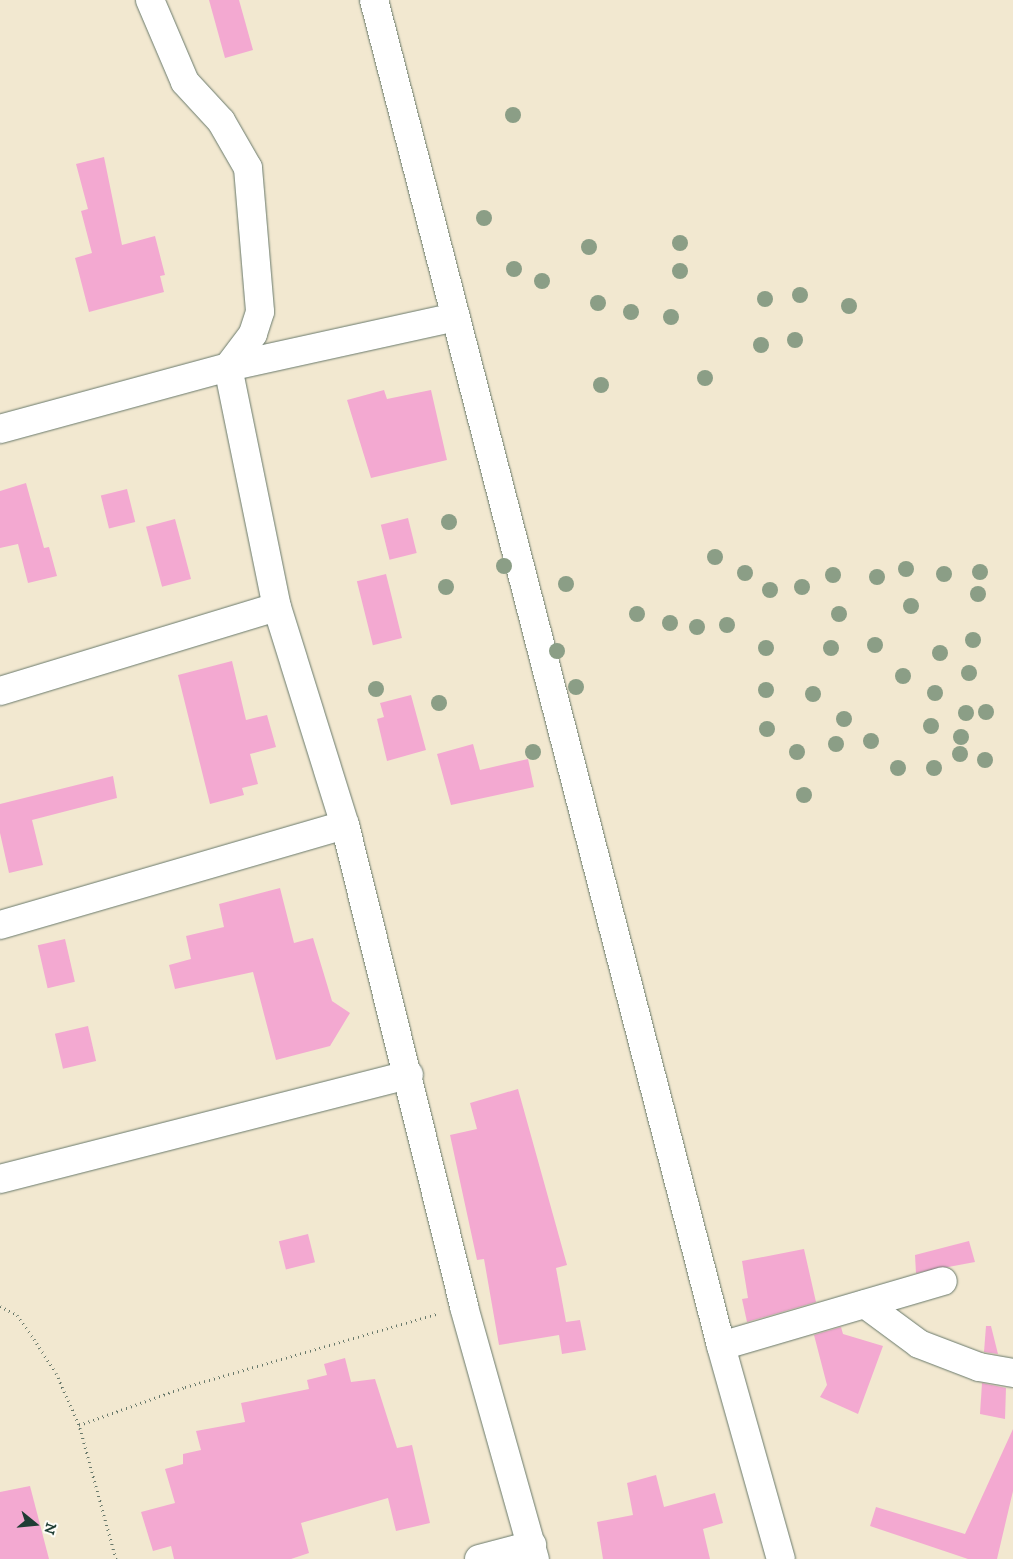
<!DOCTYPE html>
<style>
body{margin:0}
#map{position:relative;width:1013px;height:1559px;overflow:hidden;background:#f2e8d0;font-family:"IM FELL DW Pica",serif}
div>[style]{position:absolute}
.building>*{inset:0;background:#f3a9d1;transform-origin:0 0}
.path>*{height:3px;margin-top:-1.5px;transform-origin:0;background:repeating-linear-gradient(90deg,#69796b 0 1px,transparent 0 5px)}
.roads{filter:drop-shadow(0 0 1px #69796b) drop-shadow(0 0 1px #69796b)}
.minor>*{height:28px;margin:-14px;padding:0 14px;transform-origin:14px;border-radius:14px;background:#fff}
.trees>*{width:16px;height:16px;margin:-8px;border-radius:50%;background:#8b9e86}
span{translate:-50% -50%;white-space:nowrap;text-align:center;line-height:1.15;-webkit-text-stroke:5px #fdfcf7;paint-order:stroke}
.north{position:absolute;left:10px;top:1499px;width:50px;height:50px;-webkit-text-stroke:4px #fdfcf7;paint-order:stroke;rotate:107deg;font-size:14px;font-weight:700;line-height:20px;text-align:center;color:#1f3d34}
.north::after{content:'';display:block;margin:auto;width:18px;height:22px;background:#1f3d34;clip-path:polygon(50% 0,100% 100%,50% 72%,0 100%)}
</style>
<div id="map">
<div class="building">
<div style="clip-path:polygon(209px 0,239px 0,253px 50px,225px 58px)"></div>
<div style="clip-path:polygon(104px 157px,122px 245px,155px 236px,165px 275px,160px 276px,164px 292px,89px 312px,75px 258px,92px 253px,81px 211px,88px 209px,76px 164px)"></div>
<div style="clip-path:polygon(384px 390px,387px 399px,431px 390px,447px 460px,371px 478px,347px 400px)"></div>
<div style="clip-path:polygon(26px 483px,44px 548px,49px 547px,57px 576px,28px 583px,18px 544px,0 548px,0 491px)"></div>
<div style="left:127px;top:489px;width:34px;height:27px;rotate:76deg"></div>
<div style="left:408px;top:518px;width:36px;height:28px;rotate:76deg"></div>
<div style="left:175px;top:519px;width:62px;height:30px;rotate:75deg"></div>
<div style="left:386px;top:574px;width:66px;height:30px;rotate:76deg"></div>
<div style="clip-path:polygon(232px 661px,246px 720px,267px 715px,276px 747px,250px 754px,258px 784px,242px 788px,244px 795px,210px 804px,178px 675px)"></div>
<div style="clip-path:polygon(411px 695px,426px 750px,387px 761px,377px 719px,384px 717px,380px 703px)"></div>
<div style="clip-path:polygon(473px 744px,480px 770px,528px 759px,534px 787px,451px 805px,437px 754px)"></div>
<div style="clip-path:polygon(113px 776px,117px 798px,32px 820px,43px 865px,9px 873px,0 833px,0 804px)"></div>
<div style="clip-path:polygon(280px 888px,294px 943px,313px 938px,332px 1001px,350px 1013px,330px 1046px,276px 1060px,253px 972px,175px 989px,169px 965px,191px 959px,186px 936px,224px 927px,219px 904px)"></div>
<div style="left:65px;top:939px;width:44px;height:28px;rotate:77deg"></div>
<div style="left:88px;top:1026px;width:36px;height:34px;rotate:77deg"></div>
<div style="clip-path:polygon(518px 1089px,567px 1265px,556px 1268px,566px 1322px,580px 1320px,586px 1350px,562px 1354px,559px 1335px,499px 1345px,484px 1259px,477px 1260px,450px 1135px,477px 1129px,470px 1103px)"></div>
<div style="left:308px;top:1234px;width:29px;height:30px;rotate:76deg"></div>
<div style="clip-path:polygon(969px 1241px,975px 1262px,916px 1273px,915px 1255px)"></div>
<div style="clip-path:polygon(804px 1249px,816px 1302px,747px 1322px,742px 1299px,748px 1298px,742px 1261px)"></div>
<div style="clip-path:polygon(986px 1326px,991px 1326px,998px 1354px,984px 1352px)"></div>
<div style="clip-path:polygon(841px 1327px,843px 1334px,883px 1346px,858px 1414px,820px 1397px,827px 1385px,814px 1335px)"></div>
<div style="clip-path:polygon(345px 1358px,351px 1382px,375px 1379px,397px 1448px,412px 1445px,430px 1523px,396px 1531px,388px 1498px,301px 1523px,309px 1553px,291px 1559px,174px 1559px,171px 1546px,153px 1551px,141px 1512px,175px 1503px,165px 1469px,183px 1464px,183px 1454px,201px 1450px,196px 1431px,245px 1422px,241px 1403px,309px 1389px,307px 1380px,327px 1375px,324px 1364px)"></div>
<div style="clip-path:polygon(982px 1383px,1006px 1388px,1005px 1419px,980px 1414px)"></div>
<div style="clip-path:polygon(1013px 1429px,1013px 1491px,997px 1559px,968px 1559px,870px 1526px,876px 1507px,965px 1534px)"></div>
<div style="clip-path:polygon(656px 1475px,664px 1507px,715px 1493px,723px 1523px,703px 1529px,710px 1559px,603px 1559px,597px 1522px,633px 1515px,627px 1483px)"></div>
<div style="clip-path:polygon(30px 1486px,49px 1559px,0 1559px,0 1492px)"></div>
</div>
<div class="path">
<div style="left:0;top:1306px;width:19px;rotate:28deg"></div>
<div style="left:17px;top:1315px;width:29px;rotate:55deg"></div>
<div style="left:34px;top:1339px;width:40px;rotate:57.1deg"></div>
<div style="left:56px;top:1373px;width:57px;rotate:66.1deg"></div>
<div style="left:116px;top:1559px;width:139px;rotate:-105.4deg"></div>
<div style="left:79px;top:1425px;width:113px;rotate:-19.7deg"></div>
<div style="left:185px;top:1387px;width:262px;rotate:-16.2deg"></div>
</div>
<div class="roads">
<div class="minor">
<div style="left:150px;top:0;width:89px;rotate:66.9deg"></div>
<div style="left:185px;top:82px;width:53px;rotate:47.3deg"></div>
<div style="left:221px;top:121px;width:54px;rotate:60.1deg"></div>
<div style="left:248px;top:168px;width:144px;rotate:85.2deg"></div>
<div style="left:260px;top:312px;width:23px;rotate:108deg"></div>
<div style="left:253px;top:334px;width:41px;rotate:127.1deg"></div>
<div style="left:228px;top:367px;width:245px;rotate:78.5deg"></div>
<div style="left:277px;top:607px;width:228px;rotate:72.7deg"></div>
<div style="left:345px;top:825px;width:496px;rotate:76.1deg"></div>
<div style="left:464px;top:1307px;width:262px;rotate:74.3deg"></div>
<div style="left:374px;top:0;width:1390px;rotate:75.54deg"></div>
<div style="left:721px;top:1346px;width:221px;rotate:74.3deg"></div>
<div style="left:0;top:429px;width:236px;rotate:-15.2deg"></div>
<div style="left:228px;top:367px;width:233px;rotate:-12.4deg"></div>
<div style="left:0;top:691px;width:289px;rotate:-16.9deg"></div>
<div style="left:0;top:925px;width:359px;rotate:-16.2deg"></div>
<div style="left:0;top:1179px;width:422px;rotate:-14.3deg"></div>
<div style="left:865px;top:1304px;width:67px;rotate:36.5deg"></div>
<div style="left:919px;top:1344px;width:64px;rotate:21deg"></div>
<div style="left:979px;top:1367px;width:35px;rotate:10deg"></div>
<div style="left:721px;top:1346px;width:231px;rotate:-16.3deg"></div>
<div style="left:479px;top:1559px;width:55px;rotate:-14.8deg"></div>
</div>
</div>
<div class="trees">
<div style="left:513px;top:115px"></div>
<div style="left:484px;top:218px"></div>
<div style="left:680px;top:243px"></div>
<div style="left:589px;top:247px"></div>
<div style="left:514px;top:269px"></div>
<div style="left:680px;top:271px"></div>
<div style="left:542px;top:281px"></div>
<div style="left:800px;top:295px"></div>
<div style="left:765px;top:299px"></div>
<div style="left:598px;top:303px"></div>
<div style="left:849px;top:306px"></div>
<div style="left:631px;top:312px"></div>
<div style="left:671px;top:317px"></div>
<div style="left:795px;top:340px"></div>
<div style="left:761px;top:345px"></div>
<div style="left:705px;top:378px"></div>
<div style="left:601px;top:385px"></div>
<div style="left:449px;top:522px"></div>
<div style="left:715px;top:557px"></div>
<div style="left:504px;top:566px"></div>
<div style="left:906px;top:569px"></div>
<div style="left:980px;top:572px"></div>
<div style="left:745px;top:573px"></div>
<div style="left:944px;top:574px"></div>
<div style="left:833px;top:575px"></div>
<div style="left:877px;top:577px"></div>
<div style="left:566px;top:584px"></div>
<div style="left:446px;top:587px"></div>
<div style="left:802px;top:587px"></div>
<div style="left:770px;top:590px"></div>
<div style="left:978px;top:594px"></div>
<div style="left:911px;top:606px"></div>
<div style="left:637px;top:614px"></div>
<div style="left:839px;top:614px"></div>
<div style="left:670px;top:623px"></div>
<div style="left:727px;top:625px"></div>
<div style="left:697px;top:627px"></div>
<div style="left:973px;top:640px"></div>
<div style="left:875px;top:645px"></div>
<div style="left:766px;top:648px"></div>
<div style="left:831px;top:648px"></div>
<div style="left:557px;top:651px"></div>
<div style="left:940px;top:653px"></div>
<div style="left:969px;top:673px"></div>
<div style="left:903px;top:676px"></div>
<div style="left:576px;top:687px"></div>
<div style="left:376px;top:689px"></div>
<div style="left:766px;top:690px"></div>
<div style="left:935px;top:693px"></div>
<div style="left:813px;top:694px"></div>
<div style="left:439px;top:703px"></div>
<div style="left:986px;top:712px"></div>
<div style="left:966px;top:713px"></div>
<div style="left:844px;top:719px"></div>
<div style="left:931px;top:726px"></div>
<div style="left:767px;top:729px"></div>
<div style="left:961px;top:737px"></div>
<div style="left:871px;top:741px"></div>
<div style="left:836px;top:744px"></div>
<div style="left:533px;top:752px"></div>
<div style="left:797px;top:752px"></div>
<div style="left:960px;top:754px"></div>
<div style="left:985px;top:760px"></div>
<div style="left:898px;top:768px"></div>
<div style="left:934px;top:768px"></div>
<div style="left:804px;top:795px"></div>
</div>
<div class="north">N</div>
</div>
